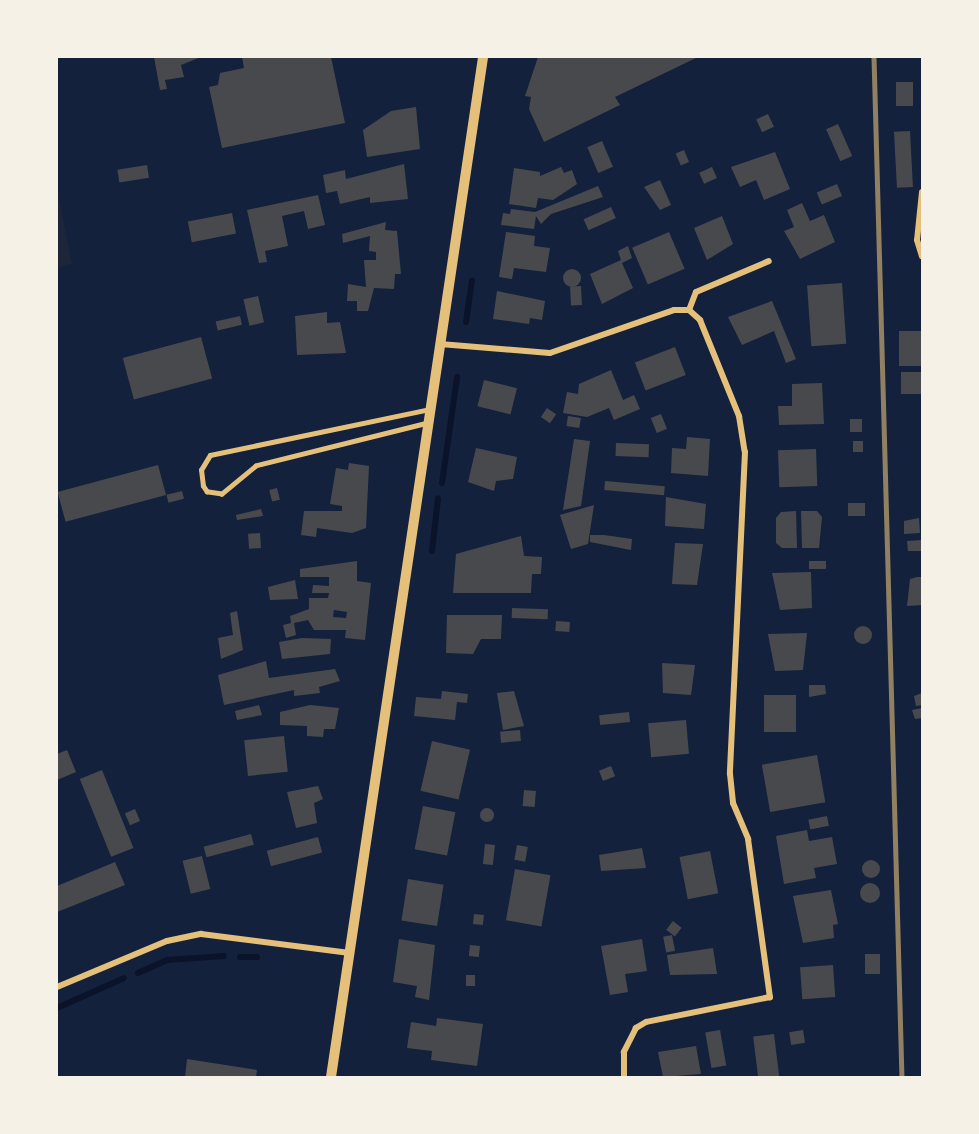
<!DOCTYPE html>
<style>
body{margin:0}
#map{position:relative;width:979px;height:1134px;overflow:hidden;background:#14213d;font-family:Georgia,serif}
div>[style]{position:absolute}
.green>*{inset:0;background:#1d2539}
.stream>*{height:6px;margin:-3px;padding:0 3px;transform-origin:3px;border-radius:3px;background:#0b132b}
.building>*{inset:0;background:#48494c;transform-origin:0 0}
.round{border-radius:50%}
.service>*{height:4.5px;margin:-2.25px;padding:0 2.25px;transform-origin:2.25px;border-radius:2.25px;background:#e5c07b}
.minor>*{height:6px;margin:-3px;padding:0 3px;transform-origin:3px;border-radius:3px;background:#e5c07b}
.tertiary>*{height:10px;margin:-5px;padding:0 5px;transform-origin:5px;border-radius:5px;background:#e5c07b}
.rail>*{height:4.5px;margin:-2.25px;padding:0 2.25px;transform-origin:2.25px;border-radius:2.25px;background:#918062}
span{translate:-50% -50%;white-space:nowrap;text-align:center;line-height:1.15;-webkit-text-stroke:6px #f6f1e7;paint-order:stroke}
.frame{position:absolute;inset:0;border:58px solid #f6f1e7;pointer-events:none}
</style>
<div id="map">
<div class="green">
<div style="clip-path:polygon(57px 189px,72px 264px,57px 268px)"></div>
</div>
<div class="stream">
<div style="left:466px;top:322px;width:42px;rotate:-81.9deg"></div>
<div style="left:442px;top:483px;width:107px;rotate:-81.9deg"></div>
<div style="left:432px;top:551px;width:53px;rotate:-83.5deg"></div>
<div style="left:240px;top:957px;width:17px"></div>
<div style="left:138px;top:973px;width:32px;rotate:-24deg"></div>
<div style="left:167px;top:960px;width:57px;rotate:-4deg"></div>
<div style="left:57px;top:1008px;width:73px;rotate:-24.1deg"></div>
</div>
<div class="building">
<div style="clip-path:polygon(154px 57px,201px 57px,181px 65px,184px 77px,165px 80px,167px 89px,160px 90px)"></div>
<div style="clip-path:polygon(242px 57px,331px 57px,345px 123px,222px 148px,209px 87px,218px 85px,220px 73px,244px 68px)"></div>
<div style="clip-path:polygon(538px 57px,698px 57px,615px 97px,620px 105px,544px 142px,529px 109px,531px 97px,525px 96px)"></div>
<div style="left:896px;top:82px;width:17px;height:24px"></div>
<div style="clip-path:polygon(416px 107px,420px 149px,367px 157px,363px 130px,391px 111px)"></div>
<div style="left:768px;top:114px;width:14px;height:13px;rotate:65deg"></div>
<div style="left:838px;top:124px;width:35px;height:13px;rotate:66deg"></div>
<div style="left:910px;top:131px;width:56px;height:16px;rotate:87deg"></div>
<div style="left:602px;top:141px;width:28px;height:16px;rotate:67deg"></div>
<div style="left:684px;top:150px;width:13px;height:9px;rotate:67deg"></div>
<div style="clip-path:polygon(775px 152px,790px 189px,764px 200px,756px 180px,740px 187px,731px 167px)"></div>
<div style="clip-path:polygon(404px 164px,408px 199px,370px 203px,370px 197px,340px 204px,337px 191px,326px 193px,323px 175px,345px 170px,346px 179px)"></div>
<div style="left:147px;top:165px;width:13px;height:30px;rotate:81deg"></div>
<div style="clip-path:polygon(561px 167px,564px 173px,572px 170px,577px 184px,553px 200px,538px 198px,536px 208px,509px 204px,514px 168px,540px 172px,540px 176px)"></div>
<div style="left:712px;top:167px;width:12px;height:14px;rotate:66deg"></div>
<div style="clip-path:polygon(660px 180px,671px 205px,660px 210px,644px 187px)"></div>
<div style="left:837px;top:184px;width:13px;height:22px;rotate:67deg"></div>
<div style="clip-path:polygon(598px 186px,603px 197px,551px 214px,541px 224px,536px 216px,534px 229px,501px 225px,503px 213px,510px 214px,511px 209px,535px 212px)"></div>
<div style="clip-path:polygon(318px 195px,325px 225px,308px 229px,304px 211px,282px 216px,288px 246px,265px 251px,267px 262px,259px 263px,247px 210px)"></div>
<div style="clip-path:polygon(802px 203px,810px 221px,824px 215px,835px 242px,800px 259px,784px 231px,794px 227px,787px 210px)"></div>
<div style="left:611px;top:207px;width:12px;height:30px;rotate:66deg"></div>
<div style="left:232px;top:213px;width:21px;height:45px;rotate:79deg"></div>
<div style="clip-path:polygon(722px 216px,733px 244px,707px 260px,694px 228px)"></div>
<div style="clip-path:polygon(386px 222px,385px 230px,397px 231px,401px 274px,395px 274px,394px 289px,374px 288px,368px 311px,357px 311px,357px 301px,347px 301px,348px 284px,366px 287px,364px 260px,376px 260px,376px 252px,369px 251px,370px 236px,343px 243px,342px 234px)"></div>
<div style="clip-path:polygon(506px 232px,535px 236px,534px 246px,550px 248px,546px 272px,514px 268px,512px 279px,499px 277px)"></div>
<div style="left:669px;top:232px;width:40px;height:40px;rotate:67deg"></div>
<div style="clip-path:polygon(628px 246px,632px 258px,622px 263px,633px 288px,602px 304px,590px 274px,621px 260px,618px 251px)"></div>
<div class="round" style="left:563px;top:269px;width:18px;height:18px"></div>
<div style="left:842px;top:283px;width:61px;height:35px;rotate:86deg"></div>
<div style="left:581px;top:286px;width:19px;height:11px;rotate:87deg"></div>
<div style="clip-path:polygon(497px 291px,545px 301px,542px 320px,530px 318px,529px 324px,493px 319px)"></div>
<div style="left:258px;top:296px;width:27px;height:15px;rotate:77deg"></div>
<div style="clip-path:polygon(772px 301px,796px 359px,786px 363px,774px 331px,742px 345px,728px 317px)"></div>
<div style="clip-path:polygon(327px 312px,327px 323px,340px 322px,346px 353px,297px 355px,295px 316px)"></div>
<div style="left:240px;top:316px;width:9px;height:25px;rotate:77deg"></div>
<div style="left:922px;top:331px;width:35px;height:23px;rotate:90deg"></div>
<div style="left:201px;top:337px;width:43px;height:81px;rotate:75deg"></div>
<div style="left:675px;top:347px;width:30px;height:43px;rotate:69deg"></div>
<div style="clip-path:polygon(611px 370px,623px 400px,634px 395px,640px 409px,614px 420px,609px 408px,587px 417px,563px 413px,567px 392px,578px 394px,579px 384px)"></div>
<div style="left:922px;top:372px;width:22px;height:21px;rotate:90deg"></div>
<div style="left:484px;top:380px;width:34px;height:27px;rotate:14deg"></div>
<div style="clip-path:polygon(822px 383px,824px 424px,779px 425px,778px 406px,792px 406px,792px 384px)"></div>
<div style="left:547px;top:408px;width:11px;height:11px;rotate:34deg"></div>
<div style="left:661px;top:414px;width:16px;height:11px;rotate:68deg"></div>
<div style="left:568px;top:416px;width:13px;height:10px;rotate:9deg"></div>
<div style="left:850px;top:419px;width:12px;height:13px"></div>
<div style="clip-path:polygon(687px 437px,710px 439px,708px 476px,671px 473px,672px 448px,686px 449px)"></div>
<div style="clip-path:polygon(574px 439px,590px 441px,581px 506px,563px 510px)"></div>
<div style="left:853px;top:441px;width:10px;height:11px"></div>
<div style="left:616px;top:443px;width:33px;height:13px;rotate:2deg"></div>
<div style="clip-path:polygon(476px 448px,517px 457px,513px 479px,496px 481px,494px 491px,468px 482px)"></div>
<div style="left:816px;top:449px;width:37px;height:38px;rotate:88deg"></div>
<div style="clip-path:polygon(349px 463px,369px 466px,366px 528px,352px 533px,317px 528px,316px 537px,301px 535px,304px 511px,342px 511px,342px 506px,330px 504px,336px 468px,348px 470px)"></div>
<div style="left:158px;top:465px;width:31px;height:104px;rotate:75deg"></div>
<div style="left:605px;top:481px;width:60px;height:9px;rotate:5deg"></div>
<div style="left:277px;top:488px;width:12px;height:8px;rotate:76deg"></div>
<div style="left:182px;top:491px;width:8px;height:16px;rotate:76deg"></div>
<div style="clip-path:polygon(666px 497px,706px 504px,704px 529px,665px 526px)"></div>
<div style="left:848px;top:503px;width:17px;height:13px"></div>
<div style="clip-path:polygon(594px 505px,588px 544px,571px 549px,560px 515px)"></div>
<div style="clip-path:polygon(261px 509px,263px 516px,237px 520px,236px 515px)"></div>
<div style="clip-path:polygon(796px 511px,797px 548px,782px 548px,776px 543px,776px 518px,781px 512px)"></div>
<div style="clip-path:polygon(801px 511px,817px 511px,822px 517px,819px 548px,802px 548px)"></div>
<div style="clip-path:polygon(919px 518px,920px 533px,904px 534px,904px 521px)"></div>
<div style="left:260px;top:533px;width:15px;height:12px;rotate:86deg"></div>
<div style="clip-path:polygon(604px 535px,632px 539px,631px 550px,590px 542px,590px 535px)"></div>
<div style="clip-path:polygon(521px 536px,524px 556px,542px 557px,541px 574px,532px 574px,531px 593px,453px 593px,456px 554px)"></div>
<div style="clip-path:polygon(922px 540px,922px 551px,908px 551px,907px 541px)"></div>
<div style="clip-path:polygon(675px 543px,703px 544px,697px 585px,672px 584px)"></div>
<div style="clip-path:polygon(evenodd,357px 561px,357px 581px,371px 583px,365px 640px,345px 638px,346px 630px,314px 630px,308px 620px,294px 623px,296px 635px,286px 638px,283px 625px,291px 623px,290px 616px,309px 609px,309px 598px,328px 598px,329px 593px,312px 593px,313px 585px,329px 586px,329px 577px,300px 577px,300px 569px,357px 561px,334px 610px,347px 612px,346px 618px,333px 617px,334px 610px)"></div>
<div style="left:826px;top:561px;width:8px;height:17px;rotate:90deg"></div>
<div style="clip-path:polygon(811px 572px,812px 608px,780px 610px,772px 573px)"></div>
<div style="clip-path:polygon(917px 577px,922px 577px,922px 605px,907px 606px,910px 579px)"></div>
<div style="clip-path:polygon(295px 580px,298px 599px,270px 600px,268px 587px)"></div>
<div style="left:512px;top:608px;width:36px;height:10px;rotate:2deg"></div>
<div style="clip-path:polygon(237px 611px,243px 650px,221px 659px,218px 638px,233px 635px,230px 613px)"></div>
<div style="clip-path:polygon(447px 615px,502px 615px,501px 639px,481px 639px,473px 654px,446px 653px)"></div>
<div style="left:556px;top:621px;width:14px;height:10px;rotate:4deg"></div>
<div class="round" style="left:854px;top:626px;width:18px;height:18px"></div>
<div style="clip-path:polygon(807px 633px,803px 670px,775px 671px,768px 634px)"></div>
<div style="clip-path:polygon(302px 638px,331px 639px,330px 654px,282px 659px,279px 642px)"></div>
<div style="clip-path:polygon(266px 661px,269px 678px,335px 669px,340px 681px,319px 687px,320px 693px,294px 696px,294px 690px,224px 705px,218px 675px)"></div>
<div style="clip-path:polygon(662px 663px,695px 665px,691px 695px,663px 693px)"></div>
<div style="clip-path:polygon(809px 685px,825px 685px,826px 694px,809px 697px)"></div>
<div style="clip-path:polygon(442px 691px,468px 694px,467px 703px,457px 702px,455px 720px,414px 716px,416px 697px,441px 699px)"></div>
<div style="clip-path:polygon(514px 691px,524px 726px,503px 730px,497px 693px)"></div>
<div style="clip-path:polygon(922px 693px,922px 705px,916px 706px,914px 696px)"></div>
<div style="left:764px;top:695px;width:32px;height:37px"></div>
<div style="clip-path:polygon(259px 705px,262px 715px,237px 720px,235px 711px)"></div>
<div style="clip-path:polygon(310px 705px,339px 708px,335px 729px,324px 729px,323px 737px,307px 736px,307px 726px,280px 725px,280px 712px)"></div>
<div style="clip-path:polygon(922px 708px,922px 718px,915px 719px,912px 710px)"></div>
<div style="left:629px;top:712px;width:10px;height:30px;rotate:84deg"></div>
<div style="left:686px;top:720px;width:34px;height:38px;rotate:85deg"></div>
<div style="left:520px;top:730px;width:11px;height:20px;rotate:85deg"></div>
<div style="left:284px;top:736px;width:36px;height:40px;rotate:84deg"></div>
<div style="left:432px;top:741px;width:39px;height:51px;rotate:13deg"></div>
<div style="clip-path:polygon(67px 750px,76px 772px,57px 780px,57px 754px)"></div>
<div style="left:817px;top:755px;width:48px;height:56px;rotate:80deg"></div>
<div style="left:611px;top:766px;width:11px;height:13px;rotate:68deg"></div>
<div style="left:102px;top:770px;width:84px;height:24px;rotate:68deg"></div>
<div style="clip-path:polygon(318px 786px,323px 799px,314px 803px,317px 823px,296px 828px,287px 792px)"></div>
<div style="left:524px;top:790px;width:12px;height:16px;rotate:5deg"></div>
<div style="left:423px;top:806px;width:33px;height:44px;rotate:11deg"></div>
<div class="round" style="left:480px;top:808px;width:14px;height:14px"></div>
<div style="left:135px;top:809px;width:13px;height:11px;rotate:67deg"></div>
<div style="left:827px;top:816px;width:10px;height:19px;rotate:79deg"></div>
<div style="clip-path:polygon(807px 830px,809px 841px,832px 837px,837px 864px,814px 868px,816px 878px,784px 884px,776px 836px)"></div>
<div style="left:251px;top:834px;width:11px;height:49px;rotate:75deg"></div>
<div style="left:318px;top:837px;width:16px;height:53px;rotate:75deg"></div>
<div style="left:485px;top:844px;width:10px;height:20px;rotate:6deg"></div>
<div style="left:517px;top:845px;width:11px;height:15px;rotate:10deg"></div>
<div style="clip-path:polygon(642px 848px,646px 868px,601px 871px,599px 855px)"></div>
<div style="left:710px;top:851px;width:43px;height:31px;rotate:79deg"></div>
<div style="left:202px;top:856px;width:34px;height:20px;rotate:76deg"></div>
<div class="round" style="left:862px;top:860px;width:18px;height:18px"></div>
<div style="clip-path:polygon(115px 862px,125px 885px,57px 912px,57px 886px)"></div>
<div style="left:515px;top:869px;width:36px;height:52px;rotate:10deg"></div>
<div style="left:408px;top:879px;width:36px;height:42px;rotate:9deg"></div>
<div class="round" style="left:860px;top:883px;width:20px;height:20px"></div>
<div style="clip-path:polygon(831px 890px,838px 924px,833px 925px,834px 938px,803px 943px,793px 896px)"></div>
<div style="left:474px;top:914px;width:10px;height:10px;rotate:6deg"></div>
<div style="left:673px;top:921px;width:11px;height:11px;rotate:38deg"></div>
<div style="left:672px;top:935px;width:16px;height:9px;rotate:79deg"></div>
<div style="clip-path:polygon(399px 939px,435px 945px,429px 1000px,415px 997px,417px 986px,393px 982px)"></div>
<div style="clip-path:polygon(642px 939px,647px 971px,625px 974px,628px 992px,610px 995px,601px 946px)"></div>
<div style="left:470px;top:945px;width:10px;height:11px;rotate:6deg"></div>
<div style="clip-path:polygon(713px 948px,717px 974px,670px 975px,667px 955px)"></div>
<div style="left:865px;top:954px;width:15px;height:20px"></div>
<div style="left:833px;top:965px;width:32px;height:33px;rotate:86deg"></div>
<div style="left:466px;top:975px;width:9px;height:11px"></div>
<div style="clip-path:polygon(437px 1018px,483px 1024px,477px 1066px,431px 1060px,432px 1051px,407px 1048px,411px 1022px,436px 1026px)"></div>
<div style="left:720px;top:1030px;width:36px;height:15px;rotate:80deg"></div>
<div style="left:803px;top:1030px;width:13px;height:14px;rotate:81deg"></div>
<div style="left:774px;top:1034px;width:43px;height:21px;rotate:83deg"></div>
<div style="clip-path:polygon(696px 1046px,701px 1074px,663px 1077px,658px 1052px)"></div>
<div style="clip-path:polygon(187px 1059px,257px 1070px,256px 1077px,185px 1077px)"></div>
</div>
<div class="service">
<div style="left:428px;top:423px;width:177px;rotate:166deg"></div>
<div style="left:256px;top:466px;width:44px;rotate:140.5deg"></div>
<div style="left:222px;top:494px;width:15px;rotate:-172deg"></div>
<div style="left:207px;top:492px;width:7px;rotate:-124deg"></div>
<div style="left:203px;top:486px;width:16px;rotate:-97deg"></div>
<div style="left:201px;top:470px;width:17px;rotate:-59deg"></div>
<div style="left:210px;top:455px;width:225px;rotate:-11.8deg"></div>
</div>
<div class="minor">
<div style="left:922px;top:192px;width:48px;rotate:95.9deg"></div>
<div style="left:917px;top:240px;width:17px;rotate:73deg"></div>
<div style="left:689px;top:310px;width:19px;rotate:-69deg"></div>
<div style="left:696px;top:292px;width:79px;rotate:-23deg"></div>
<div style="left:440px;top:344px;width:110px;rotate:4.7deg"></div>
<div style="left:550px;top:353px;width:131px;rotate:-19.1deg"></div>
<div style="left:674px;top:310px;width:15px"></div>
<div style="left:689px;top:310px;width:15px;rotate:42deg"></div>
<div style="left:700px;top:320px;width:104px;rotate:67.9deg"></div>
<div style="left:739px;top:416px;width:36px;rotate:81deg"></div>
<div style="left:745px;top:452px;width:322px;rotate:92.7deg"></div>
<div style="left:730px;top:774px;width:29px;rotate:84deg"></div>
<div style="left:733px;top:803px;width:39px;rotate:67deg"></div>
<div style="left:748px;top:839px;width:160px;rotate:82.1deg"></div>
<div style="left:770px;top:997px;width:126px;rotate:168.6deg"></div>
<div style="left:646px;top:1022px;width:12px;rotate:149deg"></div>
<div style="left:636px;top:1028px;width:27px;rotate:117deg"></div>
<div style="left:624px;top:1052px;width:25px;rotate:90deg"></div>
<div style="left:57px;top:987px;width:119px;rotate:-22.7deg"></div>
<div style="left:167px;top:941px;width:35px;rotate:-12deg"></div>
<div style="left:201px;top:934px;width:150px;rotate:7.3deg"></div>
</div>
<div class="tertiary">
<div style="left:331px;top:1077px;width:1031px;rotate:-81.52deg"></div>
</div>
<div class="rail">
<div style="left:874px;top:57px;width:1020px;rotate:88.43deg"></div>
</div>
<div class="frame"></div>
</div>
